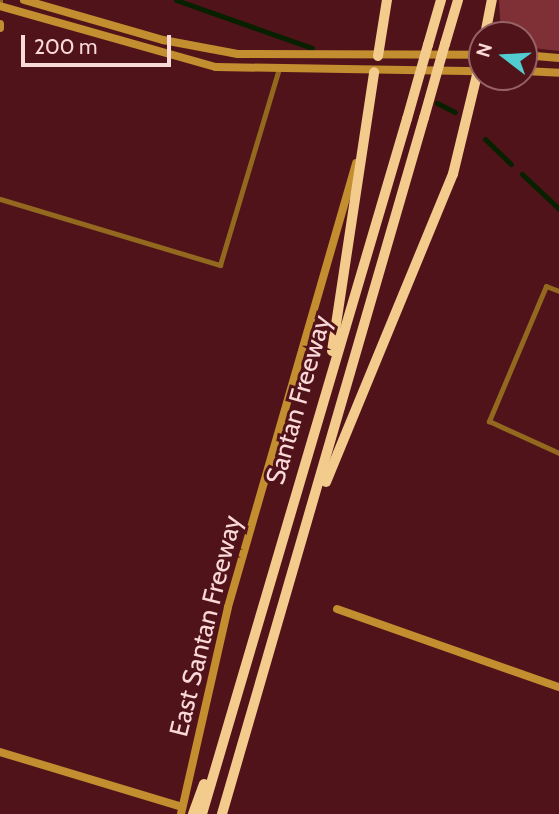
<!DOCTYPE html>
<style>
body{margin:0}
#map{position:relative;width:559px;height:814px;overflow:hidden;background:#51131a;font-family:Cabin,sans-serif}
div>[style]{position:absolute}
.green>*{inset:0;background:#7f2f36}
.canal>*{height:5px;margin:-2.5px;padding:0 2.5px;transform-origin:2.5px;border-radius:2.5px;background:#072000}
.street>*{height:5px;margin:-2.5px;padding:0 2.5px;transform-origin:2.5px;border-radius:2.5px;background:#92691e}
.secondary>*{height:8px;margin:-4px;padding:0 4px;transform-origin:4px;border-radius:4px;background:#c28e2f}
.highway>*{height:10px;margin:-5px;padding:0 5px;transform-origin:5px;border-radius:5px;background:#f3cb8d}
.highway-bridge>*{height:10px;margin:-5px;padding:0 5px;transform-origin:5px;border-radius:5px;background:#f3cb8d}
span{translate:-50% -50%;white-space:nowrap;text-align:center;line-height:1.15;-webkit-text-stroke:6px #51131a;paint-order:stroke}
.street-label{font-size:26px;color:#fad9d9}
.north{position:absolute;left:468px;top:21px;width:70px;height:70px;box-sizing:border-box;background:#51131a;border:2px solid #956266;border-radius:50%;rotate:287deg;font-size:19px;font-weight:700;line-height:28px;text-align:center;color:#fad9d9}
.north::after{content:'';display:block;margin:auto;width:24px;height:32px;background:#52ccd0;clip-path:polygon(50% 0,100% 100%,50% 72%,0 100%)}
.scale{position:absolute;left:21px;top:35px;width:150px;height:32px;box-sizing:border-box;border:4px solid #fad9d9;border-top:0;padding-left:9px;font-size:21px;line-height:24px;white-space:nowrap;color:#fad9d9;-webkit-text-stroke:5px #51131a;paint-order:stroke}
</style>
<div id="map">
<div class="green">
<div style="clip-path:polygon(499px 0,559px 0,559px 51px,524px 47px,524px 35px,501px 35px)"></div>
</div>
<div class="canal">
<div style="left:176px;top:0;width:144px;rotate:19.4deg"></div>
<div style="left:437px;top:103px;width:20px;rotate:27deg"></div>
<div style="left:485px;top:139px;width:36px;rotate:44deg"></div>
<div style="left:522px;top:174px;width:51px;rotate:43.4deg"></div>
</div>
<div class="street">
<div style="left:0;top:1px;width:1px;rotate:-90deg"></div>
<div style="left:0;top:199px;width:230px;rotate:16.7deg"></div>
<div style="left:220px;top:265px;width:202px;rotate:-73.3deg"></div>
<div style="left:559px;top:291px;width:14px;rotate:-159deg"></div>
<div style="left:546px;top:286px;width:147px;rotate:112.9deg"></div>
<div style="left:489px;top:421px;width:77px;rotate:24.6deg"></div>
</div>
<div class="secondary">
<div style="left:24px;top:0;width:145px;rotate:16.1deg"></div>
<div style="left:163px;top:40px;width:76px;rotate:10.6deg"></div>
<div style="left:238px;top:54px;width:244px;rotate:0.2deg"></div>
<div style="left:0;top:6px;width:224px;rotate:15.8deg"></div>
<div style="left:216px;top:67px;width:265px;rotate:0.9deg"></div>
<div style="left:0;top:24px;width:4px;rotate:90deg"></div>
<div style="left:524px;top:55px;width:35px;rotate:5deg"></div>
<div style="left:524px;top:71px;width:35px;rotate:3deg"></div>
<div style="left:337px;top:609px;width:235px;rotate:19.4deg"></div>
<div style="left:0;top:752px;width:190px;rotate:16.8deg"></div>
<div style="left:181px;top:814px;width:212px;rotate:-77.2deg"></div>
<div style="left:228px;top:607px;width:462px;rotate:-73.9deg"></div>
</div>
<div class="highway">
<div style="left:485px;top:35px;width:36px;rotate:-79deg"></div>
<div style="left:445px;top:44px;width:46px;rotate:-73.5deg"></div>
<div style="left:428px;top:45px;width:47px;rotate:-73.9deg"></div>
<div style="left:378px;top:56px;width:57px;rotate:-80.9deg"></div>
<div style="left:332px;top:351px;width:282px;rotate:-81.4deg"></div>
<div style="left:326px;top:482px;width:333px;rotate:-67.6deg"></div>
<div style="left:453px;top:174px;width:123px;rotate:-76.4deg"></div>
<div style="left:193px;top:814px;width:32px;rotate:-70deg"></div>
<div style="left:202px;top:814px;width:725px;rotate:-73.57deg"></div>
<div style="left:222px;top:814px;width:725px;rotate:-73.82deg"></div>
</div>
<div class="highway-bridge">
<div style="left:424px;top:118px;width:77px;rotate:-74.2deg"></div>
<div style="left:407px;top:119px;width:77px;rotate:-74.2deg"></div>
</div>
<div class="street-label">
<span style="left:299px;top:400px;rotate:-74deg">Santan Freeway</span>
<span style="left:206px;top:626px;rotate:-76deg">East Santan Freeway</span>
</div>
<div class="north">N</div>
<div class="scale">200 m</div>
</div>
